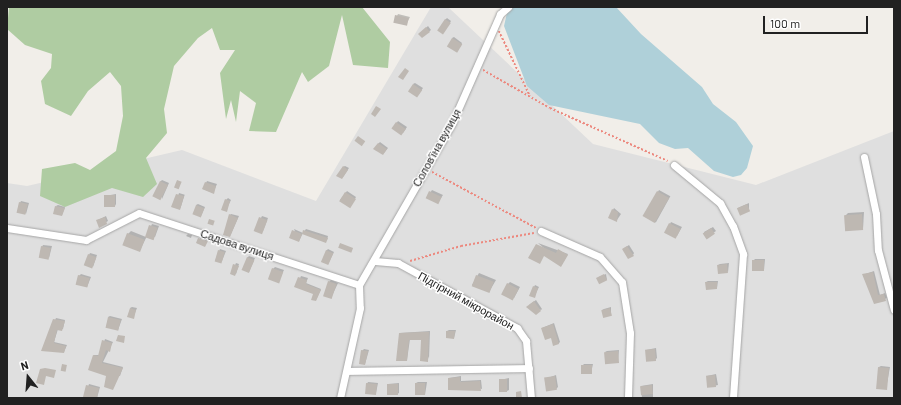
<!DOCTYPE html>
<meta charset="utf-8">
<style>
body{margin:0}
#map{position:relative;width:901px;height:405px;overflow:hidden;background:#f1eee9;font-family:Barlow,sans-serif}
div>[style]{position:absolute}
.residential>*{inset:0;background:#dfdfdf}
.forest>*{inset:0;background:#afcca2}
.water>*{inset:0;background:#afd0d9}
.shadow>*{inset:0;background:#0003;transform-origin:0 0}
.building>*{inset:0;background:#beb8b2;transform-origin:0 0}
.path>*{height:1.5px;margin-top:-0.75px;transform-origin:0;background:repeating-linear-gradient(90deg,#ec897f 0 2px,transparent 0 4px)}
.roads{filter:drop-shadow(0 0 1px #a5a5a5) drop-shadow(0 0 1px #a5a5a5)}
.street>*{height:7px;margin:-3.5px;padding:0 3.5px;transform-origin:3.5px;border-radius:3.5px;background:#fff}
span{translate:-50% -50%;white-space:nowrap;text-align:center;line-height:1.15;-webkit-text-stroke:3px #fff;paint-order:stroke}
.street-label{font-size:11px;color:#212121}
.frame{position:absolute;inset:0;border:8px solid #212121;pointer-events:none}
.north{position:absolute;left:8px;top:357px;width:40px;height:40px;-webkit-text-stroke:3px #fff;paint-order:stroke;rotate:343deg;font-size:11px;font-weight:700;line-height:16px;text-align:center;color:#212121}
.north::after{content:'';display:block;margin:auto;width:14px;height:18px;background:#212121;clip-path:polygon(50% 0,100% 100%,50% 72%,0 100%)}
.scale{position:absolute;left:763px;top:16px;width:105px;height:18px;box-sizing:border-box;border:2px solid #212121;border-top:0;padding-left:5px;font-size:12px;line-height:14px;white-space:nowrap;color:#212121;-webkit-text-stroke:3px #fff;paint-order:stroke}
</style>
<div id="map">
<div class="residential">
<div style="clip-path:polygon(431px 7px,448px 7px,593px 144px,756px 185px,894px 131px,894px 398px,7px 398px,7px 183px,27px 186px,182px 150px,316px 201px)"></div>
</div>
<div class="forest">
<div style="clip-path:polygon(9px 7px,362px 7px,390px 42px,388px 68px,353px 65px,342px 15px,329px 66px,308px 82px,302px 72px,276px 132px,249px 131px,256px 103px,240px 91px,236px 122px,231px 100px,226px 119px,220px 73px,235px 50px,220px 50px,212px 28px,198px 38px,174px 66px,164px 109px,167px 133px,146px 158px,157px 184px,143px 197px,112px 188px,65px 207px,40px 196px,42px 169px,75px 163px,90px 170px,116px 151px,123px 116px,121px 86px,110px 72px,88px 91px,71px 116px,45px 104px,41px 81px,51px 68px,52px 54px,25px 45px,7px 29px)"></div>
</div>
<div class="water">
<div style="clip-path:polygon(513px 7px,616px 7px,641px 34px,702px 87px,713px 104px,736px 122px,753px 146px,747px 168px,741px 175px,733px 177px,714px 171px,688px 148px,675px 149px,659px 143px,640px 124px,549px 105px,527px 86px,504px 26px,507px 13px)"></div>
</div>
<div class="shadow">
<div style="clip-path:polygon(398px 14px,410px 17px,406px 25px,394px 22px)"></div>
<div style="clip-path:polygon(447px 18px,451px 21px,444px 32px,445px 20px)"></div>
<div style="clip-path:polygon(428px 26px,431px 30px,422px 37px,419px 34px)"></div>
<div style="clip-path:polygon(454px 37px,462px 43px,458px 50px,452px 38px)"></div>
<div style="clip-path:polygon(415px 83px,423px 88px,419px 94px,413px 84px)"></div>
<div style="clip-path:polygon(398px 121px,407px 127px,403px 133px,393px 128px)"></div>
<div style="clip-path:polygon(380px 142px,388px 148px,384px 153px,378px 144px)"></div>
<div style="clip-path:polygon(345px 166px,349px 168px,343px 177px,343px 167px)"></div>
<div style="clip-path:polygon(162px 180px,169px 183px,162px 199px,160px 182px)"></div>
<div style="clip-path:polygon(207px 181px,217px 184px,213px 193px,203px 189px)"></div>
<div style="clip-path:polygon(432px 190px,443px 195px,439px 201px,427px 197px)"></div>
<div style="left:659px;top:190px;width:13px;height:30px;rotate:29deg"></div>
<div style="clip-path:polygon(347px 191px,356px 197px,351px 205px,340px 200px)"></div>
<div style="left:179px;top:193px;width:6px;height:14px;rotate:18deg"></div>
<div style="clip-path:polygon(116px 194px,116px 204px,115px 206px,105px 196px)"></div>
<div style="clip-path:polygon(228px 198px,231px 200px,226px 210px,226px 200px)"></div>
<div style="clip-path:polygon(21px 201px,29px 203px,26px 214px,20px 203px)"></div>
<div style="clip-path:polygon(749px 203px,749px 210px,738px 208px,740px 207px)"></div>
<div style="clip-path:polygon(198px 204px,205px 207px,201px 216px,196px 205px)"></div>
<div style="clip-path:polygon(58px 205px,65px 207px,62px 215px,56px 206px)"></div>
<div style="clip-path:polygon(614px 208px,621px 214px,617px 220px,613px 210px)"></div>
<div style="clip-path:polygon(864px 212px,863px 229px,845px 216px,848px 213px)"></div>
<div style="clip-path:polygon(231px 214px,239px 216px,230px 236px,230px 215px)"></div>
<div style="clip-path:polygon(106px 216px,108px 221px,100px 226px,98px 220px)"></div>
<div style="clip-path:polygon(262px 216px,268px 218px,263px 231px,255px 230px)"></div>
<div style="clip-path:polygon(671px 222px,682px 227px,677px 236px,670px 224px)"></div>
<div style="clip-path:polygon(152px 224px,159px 226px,155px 237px,147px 236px,140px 250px,128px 234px,131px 231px,146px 237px)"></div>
<div style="clip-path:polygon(713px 227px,716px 231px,706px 238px,704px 232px)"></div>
<div style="clip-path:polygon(294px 229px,303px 233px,306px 229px,328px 236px,327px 240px,303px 233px,299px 241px)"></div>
<div style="clip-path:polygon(188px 234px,192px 235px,191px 238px,186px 236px)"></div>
<div style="clip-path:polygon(201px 237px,207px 239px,205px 246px,197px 243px)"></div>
<div style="clip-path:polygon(538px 243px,568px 254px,562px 264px)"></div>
<div style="clip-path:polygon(43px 245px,52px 246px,49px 258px,42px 247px)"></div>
<div style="clip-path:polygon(629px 245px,634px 253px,633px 255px,623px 249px)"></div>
<div style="clip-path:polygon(220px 249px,226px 251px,222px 261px,215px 261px)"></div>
<div style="clip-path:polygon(328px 249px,334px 252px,328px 264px,326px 251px)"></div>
<div style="clip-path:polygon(90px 253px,97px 255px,93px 267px,89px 255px)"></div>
<div style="clip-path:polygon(249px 256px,255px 258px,249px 272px,247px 258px)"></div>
<div style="clip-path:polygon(755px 259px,765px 259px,764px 270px,753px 261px)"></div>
<div style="clip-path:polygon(236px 263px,239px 264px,236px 274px,231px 274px)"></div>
<div style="clip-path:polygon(729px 263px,728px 272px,718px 265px,720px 264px)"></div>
<div style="clip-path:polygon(275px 267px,284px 270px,278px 282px,273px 269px)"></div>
<div style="clip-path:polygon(874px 271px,880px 295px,885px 293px,887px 298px,875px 303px,863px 275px)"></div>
<div style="clip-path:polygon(479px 273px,496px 280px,489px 292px,472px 285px)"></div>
<div style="clip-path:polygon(81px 274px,91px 277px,87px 287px,79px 276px)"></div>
<div style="clip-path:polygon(606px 274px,607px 280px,599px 277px)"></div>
<div style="clip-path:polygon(301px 276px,308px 278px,306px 283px,321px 289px,316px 300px,314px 293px,296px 287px)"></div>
<div style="clip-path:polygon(331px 280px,338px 283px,331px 298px,329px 282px)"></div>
<div style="clip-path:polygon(718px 281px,717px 288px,706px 282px,708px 281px)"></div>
<div style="clip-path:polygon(510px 282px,520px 287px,514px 298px,508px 284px)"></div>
<div style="clip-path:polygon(535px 285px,539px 287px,534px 297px,534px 287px)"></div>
<div style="clip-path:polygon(536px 300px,542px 309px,541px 310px,529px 305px)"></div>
<div style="clip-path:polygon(132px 307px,137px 308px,133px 318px,130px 308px)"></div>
<div style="clip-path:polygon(611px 307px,611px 315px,602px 310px,604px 309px)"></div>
<div style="clip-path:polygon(110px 316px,122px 319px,118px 330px,108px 317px)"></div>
<div style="clip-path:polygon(56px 318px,65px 320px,63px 329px,58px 329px,54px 342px,67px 345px,64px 352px,42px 350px)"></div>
<div style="clip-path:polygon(554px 323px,560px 342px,558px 344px,542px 328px)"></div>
<div style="clip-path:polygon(449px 330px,456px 330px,454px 338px,447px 331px)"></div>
<div style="clip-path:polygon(430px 331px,429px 359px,422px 339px,410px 339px,407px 360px,400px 333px)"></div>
<div style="clip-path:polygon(105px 339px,113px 342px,103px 362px,123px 367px,120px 376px,89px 369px,94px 355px,100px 355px)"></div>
<div style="clip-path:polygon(656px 348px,657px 358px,655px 360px,646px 350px)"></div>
<div style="clip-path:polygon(364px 349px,369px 350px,365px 364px,362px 351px)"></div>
<div style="clip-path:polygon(619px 350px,618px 362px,605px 352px,607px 351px)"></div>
<div style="clip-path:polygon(593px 364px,591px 373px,582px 366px,584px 364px)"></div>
<div style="clip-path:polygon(881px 366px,890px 367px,886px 389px,879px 367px)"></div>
<div style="clip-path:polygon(716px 374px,718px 385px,708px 387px,707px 376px)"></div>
<div style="clip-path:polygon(556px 375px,558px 387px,556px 389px,545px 379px)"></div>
<div style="clip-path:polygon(461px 376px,461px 381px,481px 380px,482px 389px,449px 378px)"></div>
<div style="clip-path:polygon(509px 378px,509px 390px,507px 391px,500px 380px)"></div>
<div style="clip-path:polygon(368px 382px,378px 383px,376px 393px,367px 384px)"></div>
<div style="clip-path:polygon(418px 382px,427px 382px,425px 395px,416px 383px)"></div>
<div style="clip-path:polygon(399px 383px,399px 393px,397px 394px,388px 384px)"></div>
<div style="clip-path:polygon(89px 384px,100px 387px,97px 398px,84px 398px)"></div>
<div style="clip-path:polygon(653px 384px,653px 398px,642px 398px,641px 386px)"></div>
</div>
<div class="building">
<div style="left:395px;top:15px;width:14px;height:8px;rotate:12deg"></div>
<div style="left:445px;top:19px;width:7px;height:14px;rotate:34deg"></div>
<div style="clip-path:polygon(426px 27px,430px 32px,422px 38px,418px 34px)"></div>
<div style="left:452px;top:38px;width:12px;height:10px;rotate:31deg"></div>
<div style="clip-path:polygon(405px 68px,409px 71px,403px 80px,398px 77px)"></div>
<div style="left:413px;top:84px;width:11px;height:9px;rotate:34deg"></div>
<div style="clip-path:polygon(376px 106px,381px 109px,375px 117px,371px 114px)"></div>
<div style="left:396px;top:122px;width:12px;height:8px;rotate:35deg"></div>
<div style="left:358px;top:136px;width:9px;height:6px;rotate:36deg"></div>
<div style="clip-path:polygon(378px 143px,387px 149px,383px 155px,373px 149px)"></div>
<div style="clip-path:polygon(343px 166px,348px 170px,342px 179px,336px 176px)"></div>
<div style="left:177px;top:180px;width:5px;height:8px;rotate:22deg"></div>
<div style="left:160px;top:181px;width:9px;height:17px;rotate:27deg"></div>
<div style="clip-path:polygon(205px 182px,216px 186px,214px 194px,202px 189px)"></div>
<div style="left:429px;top:191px;width:14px;height:8px;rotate:25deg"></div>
<div style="left:657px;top:191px;width:14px;height:29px;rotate:30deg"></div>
<div style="left:345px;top:192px;width:13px;height:11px;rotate:32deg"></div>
<div style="clip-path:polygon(176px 194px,184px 196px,180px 210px,171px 207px)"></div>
<div style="left:104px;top:195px;width:11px;height:12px"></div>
<div style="clip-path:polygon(225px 199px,230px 201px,227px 212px,221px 210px)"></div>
<div style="left:19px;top:202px;width:9px;height:11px;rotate:13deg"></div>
<div style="left:747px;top:204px;width:8px;height:11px;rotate:67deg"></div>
<div style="left:196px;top:205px;width:9px;height:10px;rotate:21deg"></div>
<div style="clip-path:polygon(55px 206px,65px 208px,62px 216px,53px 214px)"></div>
<div style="clip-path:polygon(612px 209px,618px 212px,617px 222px,608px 218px)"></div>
<div style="clip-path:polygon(229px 214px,238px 218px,230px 237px,223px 235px)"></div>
<div style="left:862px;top:214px;width:16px;height:18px;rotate:86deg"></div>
<div style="clip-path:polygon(105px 217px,107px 224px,99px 228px,96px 220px)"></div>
<div style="left:259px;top:217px;width:9px;height:15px;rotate:21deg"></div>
<div style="left:209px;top:219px;width:6px;height:5px;rotate:18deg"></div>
<div style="left:669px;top:223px;width:13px;height:11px;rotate:27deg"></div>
<div style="left:149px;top:225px;width:9px;height:13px;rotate:18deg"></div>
<div style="left:711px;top:228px;width:7px;height:10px;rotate:56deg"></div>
<div style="clip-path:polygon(292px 230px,302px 234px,303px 230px,328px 238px,326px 243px,302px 234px,299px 242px,289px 238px)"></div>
<div style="left:127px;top:233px;width:19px;height:13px;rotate:21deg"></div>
<div style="clip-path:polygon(198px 238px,208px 241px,205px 247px,196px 243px)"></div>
<div style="left:340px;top:243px;width:14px;height:5px;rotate:21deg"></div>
<div style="clip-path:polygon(536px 244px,556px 253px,558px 249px,568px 255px,561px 267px,544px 256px,540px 264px,528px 258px)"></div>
<div style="left:41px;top:246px;width:10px;height:12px;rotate:11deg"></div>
<div style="clip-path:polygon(627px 246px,634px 256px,628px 259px,622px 249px)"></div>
<div style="left:218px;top:250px;width:7px;height:12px;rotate:16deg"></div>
<div style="left:326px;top:250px;width:8px;height:13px;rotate:23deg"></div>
<div style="left:88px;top:254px;width:9px;height:12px;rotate:21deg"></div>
<div style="left:247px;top:257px;width:8px;height:14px;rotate:23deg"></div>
<div style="left:752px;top:260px;width:12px;height:11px"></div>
<div style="clip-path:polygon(233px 264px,239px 266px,235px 276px,230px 274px)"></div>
<div style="left:727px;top:264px;width:9px;height:10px;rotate:84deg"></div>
<div style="left:272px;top:268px;width:12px;height:12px;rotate:20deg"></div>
<div style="clip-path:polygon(873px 272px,878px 295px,884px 294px,886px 301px,874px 304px,862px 274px)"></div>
<div style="left:604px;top:274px;width:7px;height:9px;rotate:63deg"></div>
<div style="left:78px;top:275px;width:12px;height:10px;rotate:14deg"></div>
<div style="left:476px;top:275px;width:19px;height:12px;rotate:21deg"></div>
<div style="clip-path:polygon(298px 277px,307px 280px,306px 284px,321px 290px,316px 301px,311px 300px,313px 294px,294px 287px)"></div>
<div style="left:328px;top:281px;width:9px;height:16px;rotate:18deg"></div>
<div style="clip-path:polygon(705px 282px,717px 282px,717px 289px,706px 290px)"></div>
<div style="left:507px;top:283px;width:13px;height:13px;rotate:27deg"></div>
<div style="clip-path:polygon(533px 286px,538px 288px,535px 298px,529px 296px)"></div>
<div style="clip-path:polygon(534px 301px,541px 311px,536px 315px,526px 307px)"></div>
<div style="clip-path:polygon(130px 308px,136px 310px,134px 319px,127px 317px)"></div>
<div style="left:610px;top:308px;width:8px;height:9px;rotate:76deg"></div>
<div style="left:108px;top:317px;width:13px;height:11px;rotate:13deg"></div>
<div style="clip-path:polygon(53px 319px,65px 321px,62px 331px,57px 330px,54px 343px,66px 346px,64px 353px,41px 351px)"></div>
<div style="clip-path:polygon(553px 324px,559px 344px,553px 346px,551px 338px,545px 340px,541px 328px)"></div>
<div style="clip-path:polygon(446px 331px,455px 331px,454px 339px,446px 338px)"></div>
<div style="clip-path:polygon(422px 332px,429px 332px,428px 362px,420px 361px,421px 340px,409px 340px,407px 361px,396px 361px,399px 333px)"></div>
<div style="clip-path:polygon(118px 335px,125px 336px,124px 343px,116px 341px)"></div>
<div style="clip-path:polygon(102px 340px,112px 343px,110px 352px,106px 350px,102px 363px,123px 368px,113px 390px,104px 387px,106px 376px,88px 370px,93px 355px,98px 356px)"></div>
<div style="left:655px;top:349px;width:12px;height:10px;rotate:85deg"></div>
<div style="clip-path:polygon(361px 350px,368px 351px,365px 365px,359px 364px)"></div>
<div style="left:618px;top:351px;width:12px;height:14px;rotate:85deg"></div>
<div style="left:62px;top:364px;width:5px;height:7px;rotate:11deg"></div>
<div style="left:581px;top:365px;width:11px;height:9px"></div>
<div style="left:878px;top:367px;width:11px;height:22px;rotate:5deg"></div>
<div style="clip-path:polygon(45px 368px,56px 370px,54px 378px,46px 376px,44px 385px,36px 383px,40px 369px)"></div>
<div style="left:715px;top:375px;width:12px;height:9px;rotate:85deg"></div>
<div style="left:555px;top:376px;width:14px;height:11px;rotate:82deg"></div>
<div style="clip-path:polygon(460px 377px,460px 382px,480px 381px,481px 391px,448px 390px,448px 378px)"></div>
<div style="left:499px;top:379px;width:8px;height:13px"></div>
<div style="left:366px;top:383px;width:11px;height:11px;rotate:5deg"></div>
<div style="left:415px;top:383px;width:10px;height:12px"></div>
<div style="left:387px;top:384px;width:11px;height:11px"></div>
<div style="clip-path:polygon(86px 385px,99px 388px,97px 398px,83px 397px)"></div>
<div style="left:652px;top:385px;width:9px;height:12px;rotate:84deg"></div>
<div style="clip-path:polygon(521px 391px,522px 398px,516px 398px,516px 392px)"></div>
</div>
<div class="path">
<div style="left:499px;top:31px;width:72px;rotate:64.5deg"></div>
<div style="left:483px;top:70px;width:77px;rotate:29.6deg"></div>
<div style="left:550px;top:108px;width:129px;rotate:24.2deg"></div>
<div style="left:432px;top:172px;width:118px;rotate:28.3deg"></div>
<div style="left:410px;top:261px;width:53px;rotate:-16.4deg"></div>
<div style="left:461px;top:246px;width:74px;rotate:-10.1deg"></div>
</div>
<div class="roads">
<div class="street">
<div style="left:864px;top:157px;width:58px;rotate:78.1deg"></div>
<div style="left:876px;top:214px;width:36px;rotate:87deg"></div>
<div style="left:878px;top:250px;width:62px;rotate:75.1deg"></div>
<div style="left:674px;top:165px;width:60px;rotate:39.6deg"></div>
<div style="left:720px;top:203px;width:26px;rotate:61deg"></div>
<div style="left:733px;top:226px;width:30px;rotate:70deg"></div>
<div style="left:743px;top:254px;width:144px;rotate:94deg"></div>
<div style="left:7px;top:228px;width:80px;rotate:8.6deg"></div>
<div style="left:86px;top:240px;width:59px;rotate:-27deg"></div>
<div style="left:139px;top:213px;width:231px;rotate:18.1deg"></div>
<div style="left:359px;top:285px;width:23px;rotate:88deg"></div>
<div style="left:360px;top:308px;width:92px;rotate:102.5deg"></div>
<div style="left:541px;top:231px;width:64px;rotate:23.8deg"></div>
<div style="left:600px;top:257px;width:33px;rotate:49deg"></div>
<div style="left:622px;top:282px;width:52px;rotate:81.1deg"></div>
<div style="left:630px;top:333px;width:65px;rotate:91.8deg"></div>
<div style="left:375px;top:261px;width:23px;rotate:5deg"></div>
<div style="left:398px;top:263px;width:136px;rotate:28.6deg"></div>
<div style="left:517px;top:328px;width:16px;rotate:55deg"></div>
<div style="left:526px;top:341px;width:57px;rotate:85deg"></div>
<div style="left:359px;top:285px;width:187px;rotate:-60.1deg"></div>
<div style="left:452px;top:123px;width:119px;rotate:-66.2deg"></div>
<div style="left:500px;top:14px;width:11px;rotate:-41deg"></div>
<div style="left:347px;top:371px;width:182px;rotate:-0.9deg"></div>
</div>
</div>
<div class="street-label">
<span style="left:437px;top:148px;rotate:-61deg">Солов'їна вулиця</span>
<span style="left:237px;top:245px;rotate:18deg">Садова вулиця</span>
<span style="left:466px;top:301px;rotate:29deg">Підгірний мікрорайон</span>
</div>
<div class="frame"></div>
<div class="north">N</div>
<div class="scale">100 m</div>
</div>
